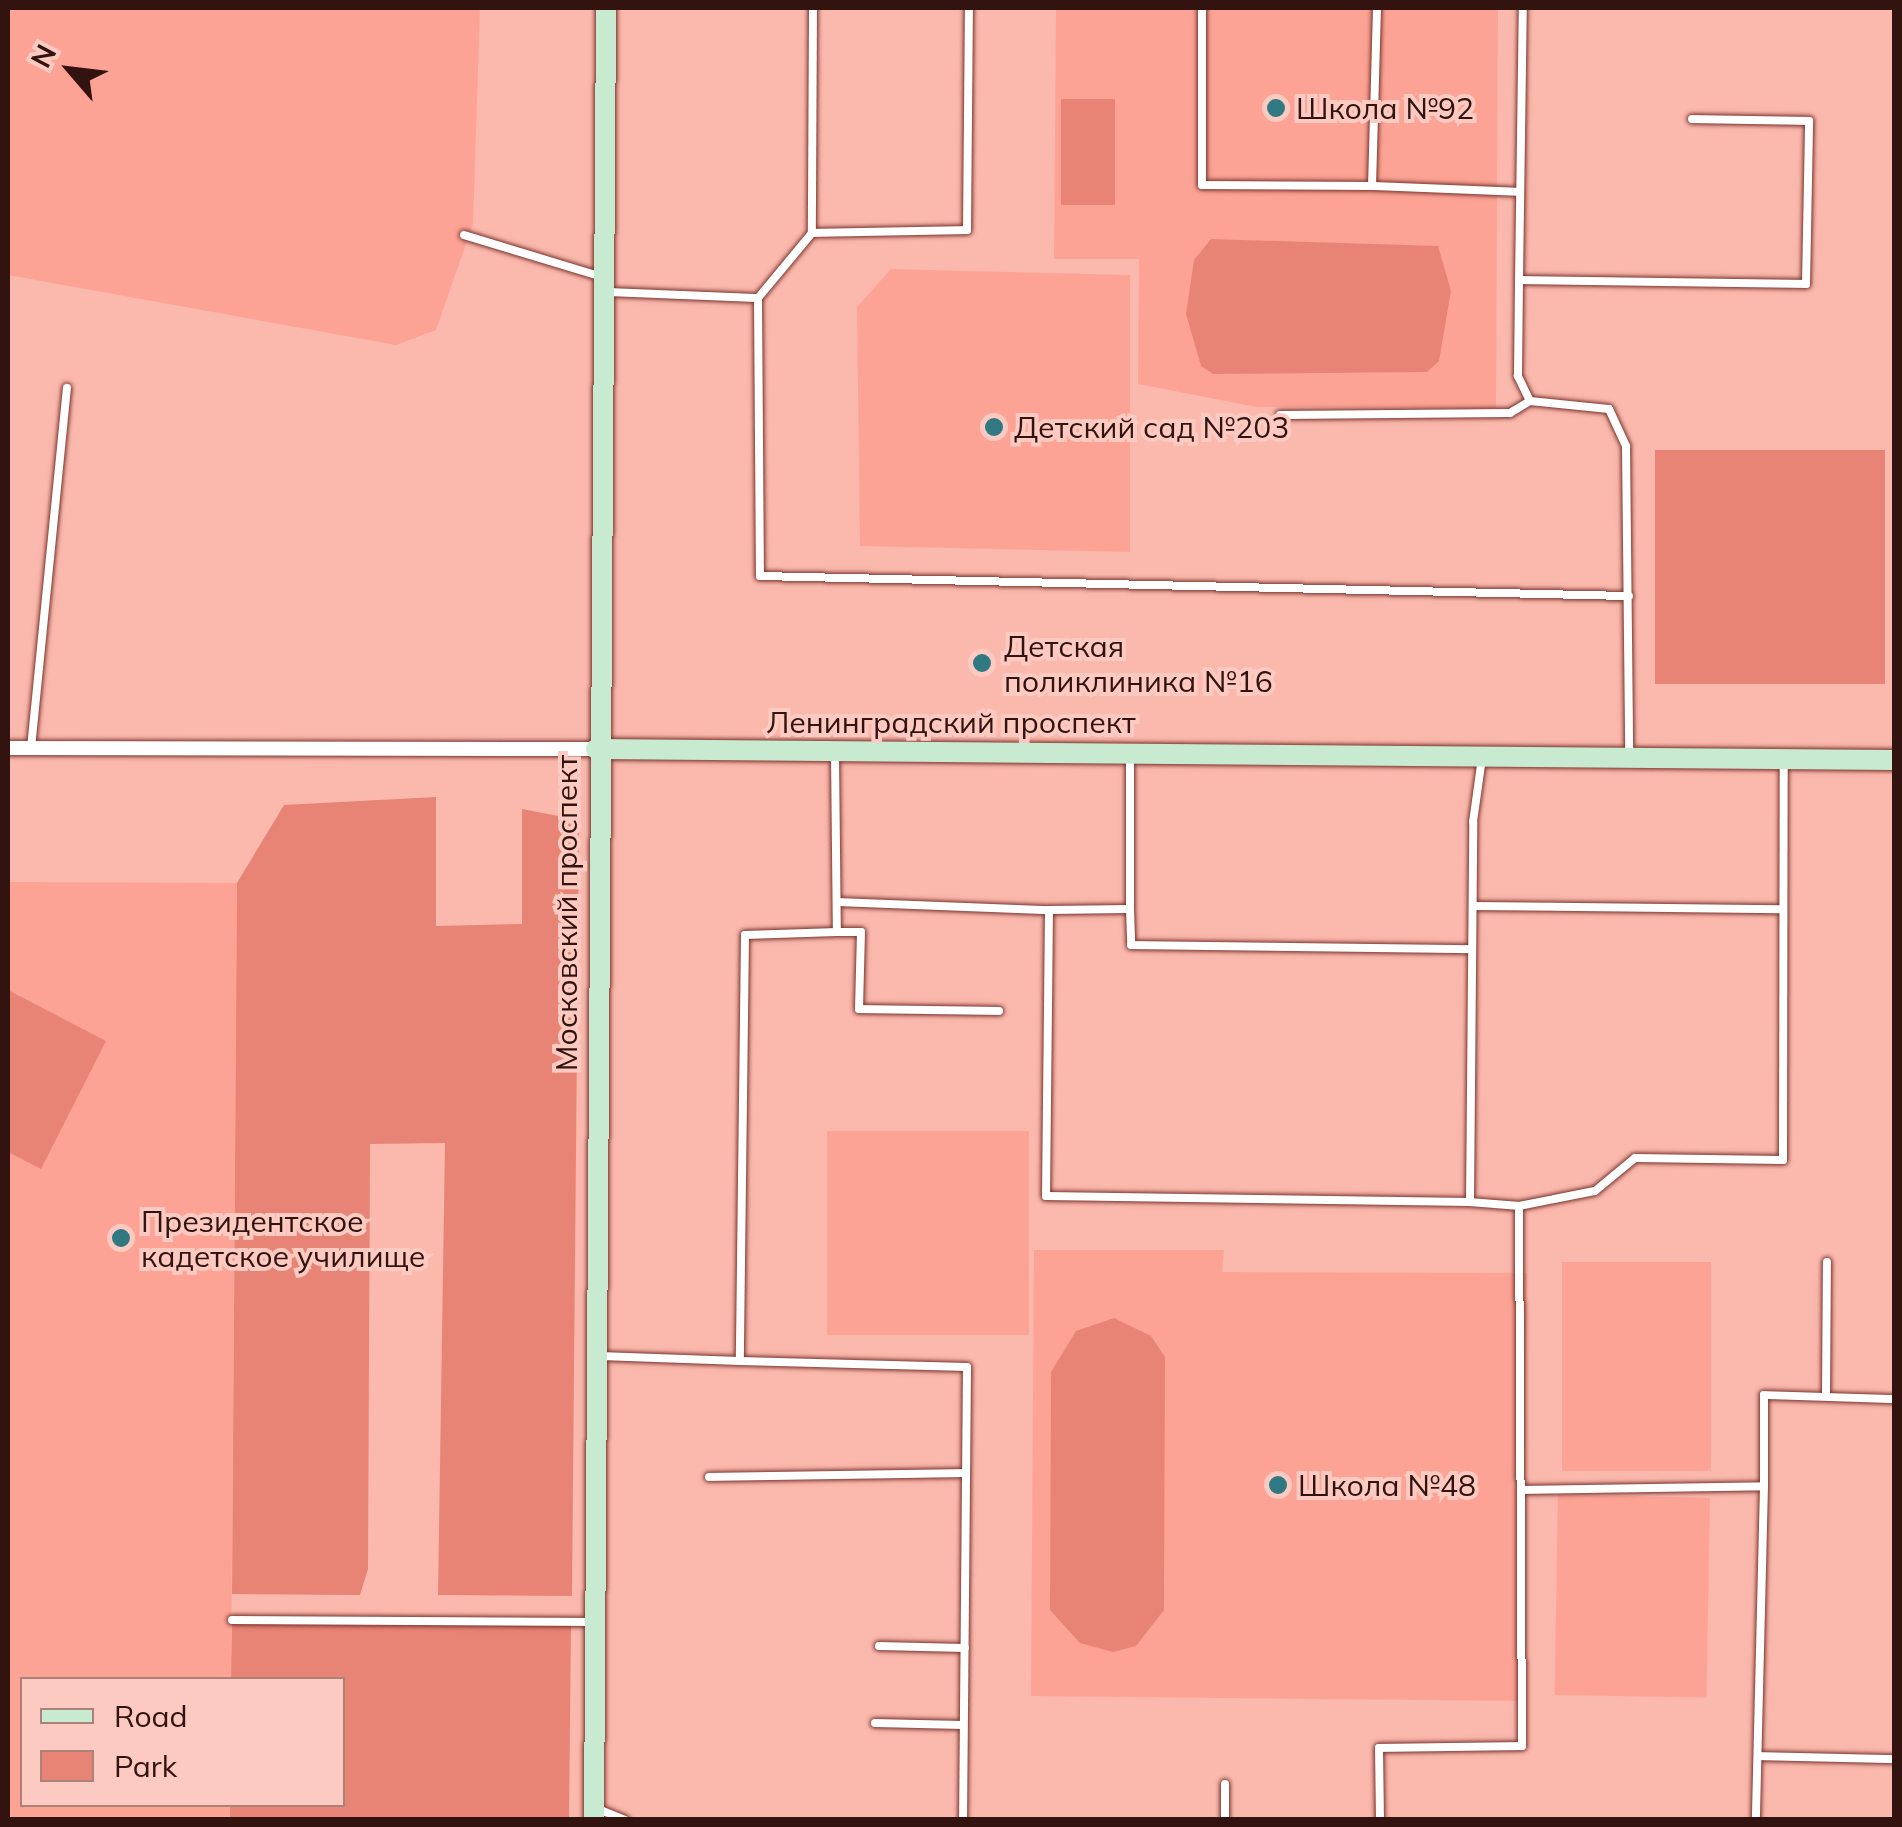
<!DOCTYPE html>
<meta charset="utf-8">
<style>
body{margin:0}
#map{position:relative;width:1902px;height:1827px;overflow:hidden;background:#fbb8ad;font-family:Mulish,sans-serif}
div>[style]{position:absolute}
.built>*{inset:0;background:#fda395;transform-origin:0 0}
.green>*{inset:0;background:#e88476;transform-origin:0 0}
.roads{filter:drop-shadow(0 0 2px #7a332b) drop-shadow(0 0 2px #7a332b)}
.lane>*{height:8px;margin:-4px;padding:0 4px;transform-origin:4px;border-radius:4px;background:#fff}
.street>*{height:14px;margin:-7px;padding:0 7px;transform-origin:7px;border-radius:7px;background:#fff}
.secondary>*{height:20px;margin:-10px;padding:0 10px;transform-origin:10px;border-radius:10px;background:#c7ead0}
.dots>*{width:28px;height:28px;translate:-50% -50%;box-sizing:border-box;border:5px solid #fdcac1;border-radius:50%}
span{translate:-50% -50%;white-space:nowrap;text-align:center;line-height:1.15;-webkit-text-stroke:8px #fdcac1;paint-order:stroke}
.poi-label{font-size:30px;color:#32130f}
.left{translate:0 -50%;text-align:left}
.street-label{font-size:30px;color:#32130f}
.frame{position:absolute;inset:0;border:10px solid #32130f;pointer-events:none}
.legend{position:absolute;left:20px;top:1677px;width:325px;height:130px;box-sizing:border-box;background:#fdcac1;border:2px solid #ac817a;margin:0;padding:12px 18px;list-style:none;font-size:30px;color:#32130f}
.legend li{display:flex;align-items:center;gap:20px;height:50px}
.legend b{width:50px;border:2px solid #ac817a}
.north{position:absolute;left:20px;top:20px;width:100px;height:100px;-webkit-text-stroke:8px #fdcac1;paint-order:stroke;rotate:298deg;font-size:28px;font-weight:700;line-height:40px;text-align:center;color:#32130f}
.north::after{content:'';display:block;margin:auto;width:35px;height:45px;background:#32130f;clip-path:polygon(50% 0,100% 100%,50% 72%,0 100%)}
</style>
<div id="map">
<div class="built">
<div style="clip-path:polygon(8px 8px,480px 8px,473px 224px,436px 330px,396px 345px,8px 275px)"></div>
<div style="clip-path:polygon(1056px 8px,1498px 8px,1496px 408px,1257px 407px,1138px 384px,1139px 259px,1054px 259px)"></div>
<div style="clip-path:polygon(891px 269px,1130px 275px,1130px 552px,860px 546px,857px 307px)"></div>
<div style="clip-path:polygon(8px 882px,237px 883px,231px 1679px,22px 1680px,22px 1804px,230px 1805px,230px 1819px,8px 1820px)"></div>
<div style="left:827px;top:1131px;width:202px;height:204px"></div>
<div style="clip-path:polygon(1034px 1250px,1224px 1250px,1222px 1272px,1527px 1273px,1520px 1701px,1031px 1696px)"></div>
<div style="left:1562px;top:1262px;width:149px;height:209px"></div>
<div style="left:1558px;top:1495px;width:152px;height:200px;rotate:1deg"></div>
</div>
<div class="green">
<div style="left:1061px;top:99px;width:54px;height:106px"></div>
<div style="clip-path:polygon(1211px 239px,1438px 246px,1451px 291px,1439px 361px,1427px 372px,1213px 374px,1201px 366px,1186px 314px,1194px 260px)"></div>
<div style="left:1655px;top:450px;width:230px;height:234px"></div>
<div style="clip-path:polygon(436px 797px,436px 926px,522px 924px,522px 809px,579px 820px,572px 1596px,438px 1595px,445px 1143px,370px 1144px,368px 1569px,360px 1595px,232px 1594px,237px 883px,284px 805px)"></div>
<div style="clip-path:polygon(8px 990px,106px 1041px,41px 1169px,8px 1152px)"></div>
<div style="clip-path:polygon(1114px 1318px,1151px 1336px,1165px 1357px,1164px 1610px,1136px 1646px,1113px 1652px,1080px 1643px,1050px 1610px,1051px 1372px,1076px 1331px)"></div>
<div style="clip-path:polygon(232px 1620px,571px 1622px,569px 1819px,230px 1820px,230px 1805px,342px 1804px,342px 1680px,231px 1679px)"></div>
</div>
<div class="roads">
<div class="lane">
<div style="left:813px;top:8px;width:225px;rotate:90.3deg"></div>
<div style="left:812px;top:233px;width:85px;rotate:129.7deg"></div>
<div style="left:758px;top:298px;width:278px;rotate:89.6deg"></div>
<div style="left:760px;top:576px;width:869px;rotate:1.32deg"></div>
<div style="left:1202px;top:8px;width:177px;rotate:90deg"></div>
<div style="left:1202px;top:185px;width:170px;rotate:0.3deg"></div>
<div style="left:1377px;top:8px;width:178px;rotate:91.6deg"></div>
<div style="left:1372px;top:186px;width:147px;rotate:2.3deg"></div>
<div style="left:812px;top:233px;width:155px;rotate:-1.1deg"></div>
<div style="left:967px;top:230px;width:222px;rotate:-89.5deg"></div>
<div style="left:464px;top:235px;width:144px;rotate:16.9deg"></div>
<div style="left:1519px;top:280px;width:272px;rotate:-89.2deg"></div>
<div style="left:606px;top:292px;width:152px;rotate:2.3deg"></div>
<div style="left:1530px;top:401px;width:28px;rotate:-116deg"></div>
<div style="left:1518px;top:376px;width:96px;rotate:-89.4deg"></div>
<div style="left:1519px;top:280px;width:287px;rotate:0.8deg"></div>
<div style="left:1806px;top:284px;width:163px;rotate:-88.9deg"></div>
<div style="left:1809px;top:121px;width:117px;rotate:-179deg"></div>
<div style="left:1280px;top:415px;width:230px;rotate:-0.5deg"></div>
<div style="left:1510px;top:413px;width:23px;rotate:-31deg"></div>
<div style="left:1530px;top:401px;width:79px;rotate:5.8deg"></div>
<div style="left:1609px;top:409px;width:41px;rotate:65.3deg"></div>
<div style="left:1626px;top:446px;width:307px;rotate:89.4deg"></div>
<div style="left:31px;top:748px;width:362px;rotate:-84.3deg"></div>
<div style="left:1130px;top:754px;width:155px;rotate:90deg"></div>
<div style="left:1130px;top:909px;width:81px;rotate:179.3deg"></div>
<div style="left:1049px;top:910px;width:286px;rotate:90.6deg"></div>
<div style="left:1046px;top:1196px;width:424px;rotate:0.8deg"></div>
<div style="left:835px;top:755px;width:177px;rotate:89.4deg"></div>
<div style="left:837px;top:932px;width:92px;rotate:178.1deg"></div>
<div style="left:745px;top:935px;width:426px;rotate:90.7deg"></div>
<div style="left:740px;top:1361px;width:227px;rotate:1.5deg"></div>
<div style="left:967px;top:1367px;width:453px;rotate:90.5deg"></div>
<div style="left:837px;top:902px;width:212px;rotate:2.2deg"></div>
<div style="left:1473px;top:906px;width:308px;rotate:0.6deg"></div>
<div style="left:1130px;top:909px;width:36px;rotate:88deg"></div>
<div style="left:1131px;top:945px;width:341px;rotate:0.7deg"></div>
<div style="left:837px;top:932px;width:24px"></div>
<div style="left:861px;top:932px;width:77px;rotate:91.5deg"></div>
<div style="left:859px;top:1009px;width:140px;rotate:0.8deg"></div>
<div style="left:1519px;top:1206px;width:77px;rotate:-11.2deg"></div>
<div style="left:1595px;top:1191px;width:52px;rotate:-39.5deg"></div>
<div style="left:1635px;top:1158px;width:148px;rotate:0.8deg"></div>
<div style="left:1783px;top:1160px;width:401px;rotate:-89.9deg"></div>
<div style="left:600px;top:1356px;width:140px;rotate:2deg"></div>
<div style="left:1826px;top:1396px;width:134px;rotate:-89.6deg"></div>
<div style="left:709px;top:1477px;width:256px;rotate:-0.9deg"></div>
<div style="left:1764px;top:1486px;width:91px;rotate:-90deg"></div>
<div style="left:1764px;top:1395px;width:130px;rotate:1.8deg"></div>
<div style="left:1522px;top:1490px;width:242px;rotate:-0.9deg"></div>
<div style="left:1764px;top:1486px;width:334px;rotate:91.4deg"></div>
<div style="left:232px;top:1620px;width:360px;rotate:0.3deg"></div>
<div style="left:879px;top:1646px;width:86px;rotate:1.3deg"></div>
<div style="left:875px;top:1723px;width:88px;rotate:1.3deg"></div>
<div style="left:1758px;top:1756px;width:136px;rotate:1.3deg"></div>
<div style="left:598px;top:1809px;width:29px;rotate:22deg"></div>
<div style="left:1225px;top:1820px;width:36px;rotate:-90deg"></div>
<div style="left:1380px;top:1820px;width:72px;rotate:-90.8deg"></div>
<div style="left:1379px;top:1748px;width:143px;rotate:-0.8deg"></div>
<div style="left:1522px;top:1746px;width:540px;rotate:-90.32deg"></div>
<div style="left:1519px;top:1206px;width:49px;rotate:-175.3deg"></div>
<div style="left:1470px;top:1202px;width:380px;rotate:-89.5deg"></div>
<div style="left:1473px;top:822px;width:65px;rotate:-82deg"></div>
</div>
<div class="street">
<div style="left:8px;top:748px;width:588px;rotate:0.1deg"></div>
</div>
<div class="secondary">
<div style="left:596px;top:749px;width:1298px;rotate:0.49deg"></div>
<div style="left:594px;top:1820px;width:1812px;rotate:-89.62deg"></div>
</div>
</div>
<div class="dots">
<div style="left:1276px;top:108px;background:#307882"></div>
<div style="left:994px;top:427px;background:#307882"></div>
<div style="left:982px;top:663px;background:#307882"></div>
<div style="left:121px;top:1238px;background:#307882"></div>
<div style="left:1278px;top:1485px;background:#307882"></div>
</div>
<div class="poi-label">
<span class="left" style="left:1296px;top:108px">Школа №92</span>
<span class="left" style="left:1014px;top:427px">Детский сад №203</span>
<span class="left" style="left:1004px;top:663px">Детская<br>поликлиника №16</span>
<span class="left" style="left:141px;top:1238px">Президентское<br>кадетское училище</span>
<span class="left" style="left:1298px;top:1485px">Школа №48</span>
</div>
<div class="street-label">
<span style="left:951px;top:722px">Ленинградский проспект</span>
<span style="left:566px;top:913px;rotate:-90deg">Московский проспект</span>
</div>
<div class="frame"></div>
<ul class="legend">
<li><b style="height:12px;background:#c7ead0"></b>Road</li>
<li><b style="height:28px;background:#e88476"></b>Park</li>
</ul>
<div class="north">N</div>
</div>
